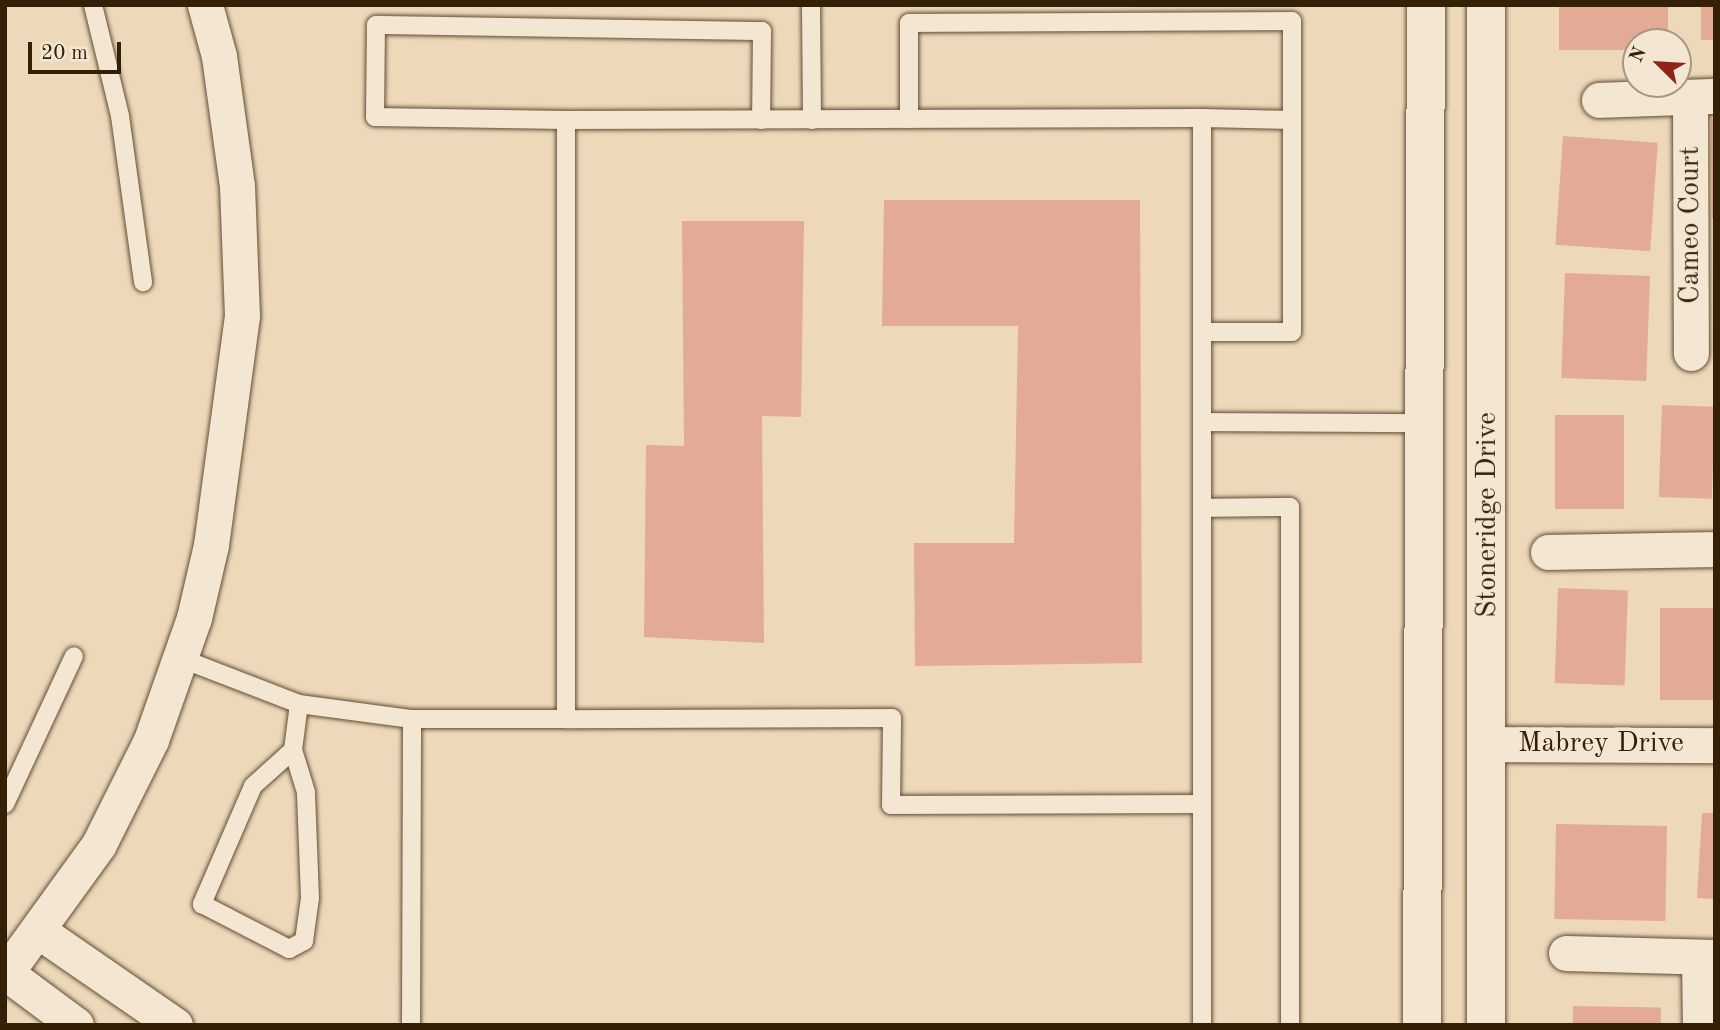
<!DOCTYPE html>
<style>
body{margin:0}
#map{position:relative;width:1720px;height:1030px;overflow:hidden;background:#edd8ba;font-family:"Old Standard TT",serif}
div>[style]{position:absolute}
.building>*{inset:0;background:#e3ab96;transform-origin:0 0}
.roads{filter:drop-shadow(0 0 2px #624e33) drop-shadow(0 0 2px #624e33)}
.lane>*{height:18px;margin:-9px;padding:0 9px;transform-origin:9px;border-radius:9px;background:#f3e6d2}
.street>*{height:35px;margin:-17.5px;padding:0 17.5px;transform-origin:17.5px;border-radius:17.5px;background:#f3e6d2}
.secondary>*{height:38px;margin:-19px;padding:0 19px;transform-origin:19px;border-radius:19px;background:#f3e6d2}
span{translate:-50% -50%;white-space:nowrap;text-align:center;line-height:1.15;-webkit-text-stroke:7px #f3e6d2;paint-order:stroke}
.street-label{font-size:28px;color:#332006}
.frame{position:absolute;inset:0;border:7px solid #332006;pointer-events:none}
.north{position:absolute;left:1622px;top:28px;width:70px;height:70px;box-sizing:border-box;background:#f3e6d2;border:2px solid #a69780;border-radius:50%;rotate:294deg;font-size:19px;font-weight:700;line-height:28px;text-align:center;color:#332006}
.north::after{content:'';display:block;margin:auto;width:24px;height:32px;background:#8f2418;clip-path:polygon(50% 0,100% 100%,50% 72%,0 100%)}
.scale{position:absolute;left:28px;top:42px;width:93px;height:32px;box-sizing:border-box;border:4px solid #332006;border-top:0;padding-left:9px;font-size:21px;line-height:24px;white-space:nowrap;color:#332006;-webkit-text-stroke:5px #f3e6d2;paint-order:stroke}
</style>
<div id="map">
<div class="building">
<div style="clip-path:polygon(1559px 5px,1668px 5px,1668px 42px,1636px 42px,1636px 50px,1559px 50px)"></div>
<div style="left:1701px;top:5px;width:14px;height:35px"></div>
<div style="clip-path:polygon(1711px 119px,1715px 119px,1715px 218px,1712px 218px)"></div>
<div style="left:1563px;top:136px;width:95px;height:109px;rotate:4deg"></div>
<div style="clip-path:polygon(884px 200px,1140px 200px,1142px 663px,915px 666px,914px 543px,1014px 543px,1018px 326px,882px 326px)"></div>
<div style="clip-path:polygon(682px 221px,804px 221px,801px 417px,762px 416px,764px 643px,644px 637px,646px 445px,684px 446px)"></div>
<div style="left:1565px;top:273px;width:85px;height:105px;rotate:2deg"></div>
<div style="left:1662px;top:405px;width:53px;height:92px;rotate:2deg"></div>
<div style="left:1624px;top:415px;width:94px;height:69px;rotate:90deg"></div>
<div style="left:1558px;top:588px;width:70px;height:95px;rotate:2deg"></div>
<div style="left:1660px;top:608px;width:55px;height:92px"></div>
<div style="clip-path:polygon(1702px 813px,1715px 813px,1715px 899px,1697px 898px)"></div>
<div style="left:1556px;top:824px;width:111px;height:95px;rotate:1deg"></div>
<div style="left:1573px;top:1006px;width:88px;height:19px;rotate:1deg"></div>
</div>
<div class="roads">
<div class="lane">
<div style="left:93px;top:5px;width:114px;rotate:76.3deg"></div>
<div style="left:120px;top:116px;width:168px;rotate:82.1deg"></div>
<div style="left:811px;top:5px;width:115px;rotate:89.5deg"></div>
<div style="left:1202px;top:118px;width:686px;rotate:90deg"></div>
<div style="left:1202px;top:804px;width:311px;rotate:179.8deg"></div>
<div style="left:891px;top:805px;width:87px;rotate:-89.3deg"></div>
<div style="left:892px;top:718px;width:326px;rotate:179.8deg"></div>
<div style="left:566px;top:719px;width:599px;rotate:-90deg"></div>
<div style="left:566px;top:120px;width:636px;rotate:-0.18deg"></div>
<div style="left:1202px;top:118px;width:90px;rotate:1.3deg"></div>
<div style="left:909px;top:119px;width:96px;rotate:-90deg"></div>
<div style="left:909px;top:23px;width:383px;rotate:-0.3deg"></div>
<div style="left:1292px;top:21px;width:311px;rotate:90deg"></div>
<div style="left:1292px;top:332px;width:90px;rotate:180deg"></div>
<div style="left:566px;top:120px;width:191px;rotate:-179.1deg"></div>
<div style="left:375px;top:117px;width:92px;rotate:-89.4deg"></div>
<div style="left:376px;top:25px;width:386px;rotate:0.9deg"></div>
<div style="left:762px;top:31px;width:89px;rotate:90.6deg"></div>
<div style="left:1203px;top:422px;width:221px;rotate:0.3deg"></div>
<div style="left:1202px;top:508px;width:88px;rotate:-0.7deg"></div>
<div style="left:1290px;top:507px;width:518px;rotate:90deg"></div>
<div style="left:180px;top:658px;width:128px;rotate:21.1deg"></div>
<div style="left:299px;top:704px;width:114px;rotate:7.6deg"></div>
<div style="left:412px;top:719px;width:154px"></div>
<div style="left:293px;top:750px;width:54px;rotate:138deg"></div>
<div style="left:253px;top:786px;width:129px;rotate:113.4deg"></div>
<div style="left:202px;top:904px;width:98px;rotate:27.3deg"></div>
<div style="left:289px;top:949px;width:17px;rotate:-28deg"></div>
<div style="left:304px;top:941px;width:43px;rotate:-82.1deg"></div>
<div style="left:310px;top:898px;width:106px;rotate:-92.2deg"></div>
<div style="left:306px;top:792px;width:44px;rotate:-107.2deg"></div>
<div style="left:293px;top:750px;width:46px;rotate:-82.6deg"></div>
<div style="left:5px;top:804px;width:163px;rotate:-65deg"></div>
<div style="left:411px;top:1025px;width:306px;rotate:-89.8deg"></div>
<div style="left:1202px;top:1025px;width:221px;rotate:-90deg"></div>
</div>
<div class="street">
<div style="left:1690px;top:97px;width:256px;rotate:89.8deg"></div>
<div style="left:1599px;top:100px;width:116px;rotate:-2deg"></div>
<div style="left:1548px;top:552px;width:167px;rotate:-1deg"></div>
<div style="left:1487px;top:744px;width:228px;rotate:0.3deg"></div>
<div style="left:40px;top:932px;width:164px;rotate:34.6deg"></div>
<div style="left:1566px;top:953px;width:149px;rotate:1.5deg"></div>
<div style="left:1699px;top:957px;width:68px;rotate:89.2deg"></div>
<div style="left:6px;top:973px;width:87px;rotate:36.6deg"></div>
<div style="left:5px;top:974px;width:160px;rotate:-54.1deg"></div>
<div style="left:99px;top:844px;width:116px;rotate:-63.4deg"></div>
<div style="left:151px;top:740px;width:129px;rotate:-70.6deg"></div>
<div style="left:194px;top:618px;width:75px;rotate:-76.9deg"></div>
<div style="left:211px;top:545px;width:231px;rotate:-82.3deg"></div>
<div style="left:242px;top:316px;width:130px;rotate:-92.2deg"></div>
<div style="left:237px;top:186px;width:131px;rotate:-97.9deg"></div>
<div style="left:219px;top:56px;width:53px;rotate:-105.4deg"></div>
</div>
<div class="secondary">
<div style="left:1422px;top:1025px;width:1020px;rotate:-89.78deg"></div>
<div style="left:1486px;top:1025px;width:1020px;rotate:-90deg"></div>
</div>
</div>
<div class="street-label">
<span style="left:1691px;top:225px;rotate:-90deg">Cameo Court</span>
<span style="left:1488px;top:515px;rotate:-90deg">Stoneridge Drive</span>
<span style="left:1601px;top:744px">Mabrey Drive</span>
</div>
<div class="frame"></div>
<div class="north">N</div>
<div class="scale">20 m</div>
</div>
